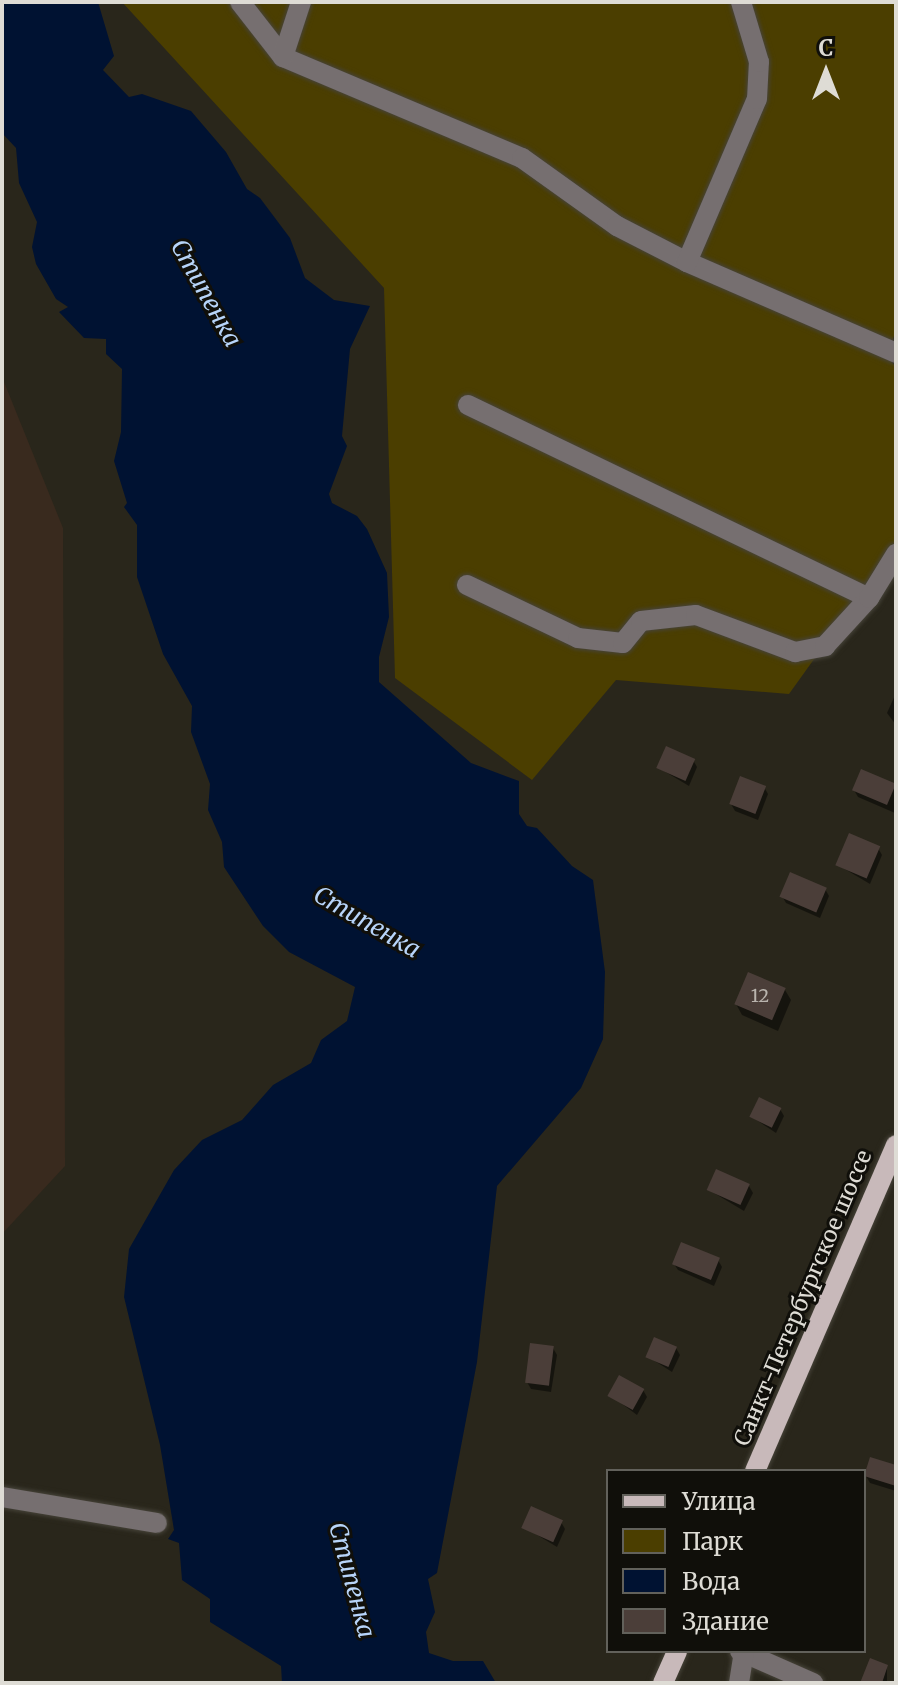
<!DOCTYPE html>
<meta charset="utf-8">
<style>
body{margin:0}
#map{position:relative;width:898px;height:1685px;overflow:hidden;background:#29261b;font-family:Merriweather,serif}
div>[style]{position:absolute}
.industrial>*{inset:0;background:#392a1e}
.green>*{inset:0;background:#4b3e00}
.water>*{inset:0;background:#001232}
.shadow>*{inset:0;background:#0007}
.building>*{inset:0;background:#4b3e39;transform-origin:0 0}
.roads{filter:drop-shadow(0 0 2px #464339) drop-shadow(0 0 2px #464339)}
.minor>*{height:20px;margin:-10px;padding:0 10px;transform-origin:10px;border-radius:10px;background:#766f70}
.major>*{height:20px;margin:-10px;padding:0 10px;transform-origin:10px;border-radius:10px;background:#c8b9ba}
span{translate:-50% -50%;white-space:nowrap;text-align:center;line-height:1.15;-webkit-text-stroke:6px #100f0a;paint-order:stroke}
.number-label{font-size:18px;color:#b9b4ae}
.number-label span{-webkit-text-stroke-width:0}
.street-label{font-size:22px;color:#dedcd5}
.water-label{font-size:24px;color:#b7d4f9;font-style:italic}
.frame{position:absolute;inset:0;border:4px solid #dedcd5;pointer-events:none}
.legend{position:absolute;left:606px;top:1469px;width:260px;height:184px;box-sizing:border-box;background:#100f0a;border:2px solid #62615b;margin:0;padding:10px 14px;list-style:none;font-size:24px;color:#dedcd5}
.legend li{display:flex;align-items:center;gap:16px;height:40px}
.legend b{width:40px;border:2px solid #62615b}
.north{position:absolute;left:786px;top:32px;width:80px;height:80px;-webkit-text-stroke:6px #100f0a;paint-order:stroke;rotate:0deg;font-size:22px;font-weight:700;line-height:32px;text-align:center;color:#dedcd5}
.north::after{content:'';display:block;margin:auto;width:28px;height:36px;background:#dedcd5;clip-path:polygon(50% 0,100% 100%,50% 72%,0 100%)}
</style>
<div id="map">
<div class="industrial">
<div style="clip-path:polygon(2px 377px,63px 528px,65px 1166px,2px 1234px)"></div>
</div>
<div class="green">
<div style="clip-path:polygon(122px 2px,896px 2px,896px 330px,887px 357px,896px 367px,896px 545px,789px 694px,616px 680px,532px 780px,395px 678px,384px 288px)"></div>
</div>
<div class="water">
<div style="clip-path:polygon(2px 2px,98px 2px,114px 56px,103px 70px,129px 97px,142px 94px,191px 111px,226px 152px,247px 189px,260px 198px,290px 238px,305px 278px,334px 300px,370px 306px,350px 349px,342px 436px,347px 446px,329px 494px,332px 503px,357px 516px,367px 529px,387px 573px,389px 617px,379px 657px,379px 682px,471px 763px,519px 781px,519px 814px,527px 826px,537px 828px,572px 866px,593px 880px,605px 972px,603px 1039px,581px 1088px,497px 1186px,477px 1362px,437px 1573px,428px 1579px,435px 1612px,426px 1632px,429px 1653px,453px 1661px,483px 1661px,496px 1683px,282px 1683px,281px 1666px,210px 1622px,210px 1599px,182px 1580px,179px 1543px,168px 1539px,174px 1530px,160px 1445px,124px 1297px,129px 1249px,174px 1170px,202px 1140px,242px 1120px,273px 1085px,311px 1063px,321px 1040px,347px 1021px,355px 987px,289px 952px,263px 926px,224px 867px,222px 842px,208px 810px,210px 784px,191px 732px,192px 706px,163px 654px,137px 577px,137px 525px,124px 507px,127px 503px,114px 461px,121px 432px,122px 369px,106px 354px,106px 339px,84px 338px,59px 312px,68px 307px,56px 299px,36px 264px,32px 247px,37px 222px,19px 183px,16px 148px,2px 133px)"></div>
</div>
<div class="shadow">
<div style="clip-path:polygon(896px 693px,896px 725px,887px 713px)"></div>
<div style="clip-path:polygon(693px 760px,697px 767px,689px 786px,659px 768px)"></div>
<div style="clip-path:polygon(862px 772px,896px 786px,895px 813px,858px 797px,854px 790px)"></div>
<div style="clip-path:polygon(764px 787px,768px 794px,758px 820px,735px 811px,731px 804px)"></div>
<div style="clip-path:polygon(878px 848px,882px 855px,870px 884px,838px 865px)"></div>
<div style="clip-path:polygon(825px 889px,829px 896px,820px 918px,786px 903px,782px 896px)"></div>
<div style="clip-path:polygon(785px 990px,791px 1000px,778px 1031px,742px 1015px,736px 1004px)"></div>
<div style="clip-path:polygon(780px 1109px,784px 1116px,776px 1133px,752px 1117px)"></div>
<div style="clip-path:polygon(749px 1186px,753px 1193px,744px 1211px,709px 1190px)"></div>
<div style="clip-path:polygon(718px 1260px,722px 1267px,714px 1286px,678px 1270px,674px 1264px)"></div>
<div style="clip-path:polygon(553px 1348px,557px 1355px,551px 1392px,531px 1389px,527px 1382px)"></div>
<div style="clip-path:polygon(676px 1348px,680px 1355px,672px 1372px,647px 1356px)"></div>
<div style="clip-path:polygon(643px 1390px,647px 1397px,637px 1415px,610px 1395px)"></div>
<div style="clip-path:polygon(896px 1467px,896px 1491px,870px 1483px,866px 1476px)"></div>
<div style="clip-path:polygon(561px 1522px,565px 1529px,557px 1547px,524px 1527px)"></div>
<div style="clip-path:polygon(887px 1667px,887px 1683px,862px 1683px)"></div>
</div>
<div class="building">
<div style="left:666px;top:746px;width:32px;height:24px;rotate:24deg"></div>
<div style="left:861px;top:769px;width:38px;height:23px;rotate:23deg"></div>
<div style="left:740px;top:776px;width:28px;height:30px;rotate:21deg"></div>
<div style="left:849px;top:833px;width:34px;height:35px;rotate:23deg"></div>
<div style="left:790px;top:872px;width:40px;height:27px;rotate:23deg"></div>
<div style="left:748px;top:972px;width:41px;height:35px;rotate:23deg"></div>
<div style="left:759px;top:1097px;width:25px;height:22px;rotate:26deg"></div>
<div style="left:716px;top:1169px;width:37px;height:23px;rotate:24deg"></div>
<div style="left:681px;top:1242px;width:42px;height:24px;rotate:22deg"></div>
<div style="left:654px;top:1337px;width:25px;height:22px;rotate:23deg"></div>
<div style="left:530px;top:1343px;width:24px;height:40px;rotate:7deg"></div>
<div style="left:619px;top:1375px;width:29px;height:24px;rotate:29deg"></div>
<div style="clip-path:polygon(870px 1457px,896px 1465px,896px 1486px,864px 1476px)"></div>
<div style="left:531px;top:1506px;width:35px;height:24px;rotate:24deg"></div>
<div style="clip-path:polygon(870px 1658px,888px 1665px,882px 1683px,860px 1683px)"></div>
</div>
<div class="roads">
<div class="minor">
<div style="left:240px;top:2px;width:70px;rotate:52deg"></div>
<div style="left:283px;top:57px;width:259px;rotate:22.9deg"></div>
<div style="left:522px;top:158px;width:117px;rotate:35.6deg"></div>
<div style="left:617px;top:226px;width:79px;rotate:27.2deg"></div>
<div style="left:687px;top:262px;width:228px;rotate:23.5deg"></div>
<div style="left:283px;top:57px;width:58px;rotate:-71.9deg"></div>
<div style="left:687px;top:262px;width:177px;rotate:-66.8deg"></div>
<div style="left:757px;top:99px;width:37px;rotate:-87deg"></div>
<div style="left:759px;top:62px;width:63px;rotate:-106.7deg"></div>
<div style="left:468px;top:405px;width:445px;rotate:25.7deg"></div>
<div style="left:467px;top:585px;width:123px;rotate:25.5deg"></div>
<div style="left:578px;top:638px;width:45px;rotate:6.3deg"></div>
<div style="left:623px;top:643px;width:28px;rotate:-51deg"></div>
<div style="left:641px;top:621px;width:55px;rotate:-6.2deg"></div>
<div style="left:696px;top:615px;width:106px;rotate:20.5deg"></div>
<div style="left:795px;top:652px;width:31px;rotate:-11deg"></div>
<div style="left:825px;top:646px;width:65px;rotate:-47.5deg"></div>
<div style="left:869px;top:598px;width:52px;rotate:-58.5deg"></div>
<div style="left:2px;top:1497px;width:157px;rotate:9.5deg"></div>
<div style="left:740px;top:1651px;width:80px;rotate:23.7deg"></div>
<div style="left:739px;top:1683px;width:30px;rotate:-81deg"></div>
</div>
<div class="major">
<div style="left:755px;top:1471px;width:355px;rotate:-66.6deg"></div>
<div style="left:663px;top:1683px;width:35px;rotate:-66deg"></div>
</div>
</div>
<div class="number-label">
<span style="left:760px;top:996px">12</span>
</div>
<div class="street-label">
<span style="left:803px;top:1298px;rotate:-67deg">Санкт-Петербургское шоссе</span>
</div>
<div class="water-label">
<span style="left:206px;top:293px;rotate:61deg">Стипенка</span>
<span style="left:367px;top:922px;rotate:30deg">Стипенка</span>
<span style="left:352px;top:1580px;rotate:75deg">Стипенка</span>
</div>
<div class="frame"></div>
<ul class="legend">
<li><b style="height:10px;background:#c8b9ba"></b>Улица</li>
<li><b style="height:22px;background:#4b3e00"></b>Парк</li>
<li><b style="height:22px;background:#001232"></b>Вода</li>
<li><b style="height:22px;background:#4b3e39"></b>Здание</li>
</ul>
<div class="north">С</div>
</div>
